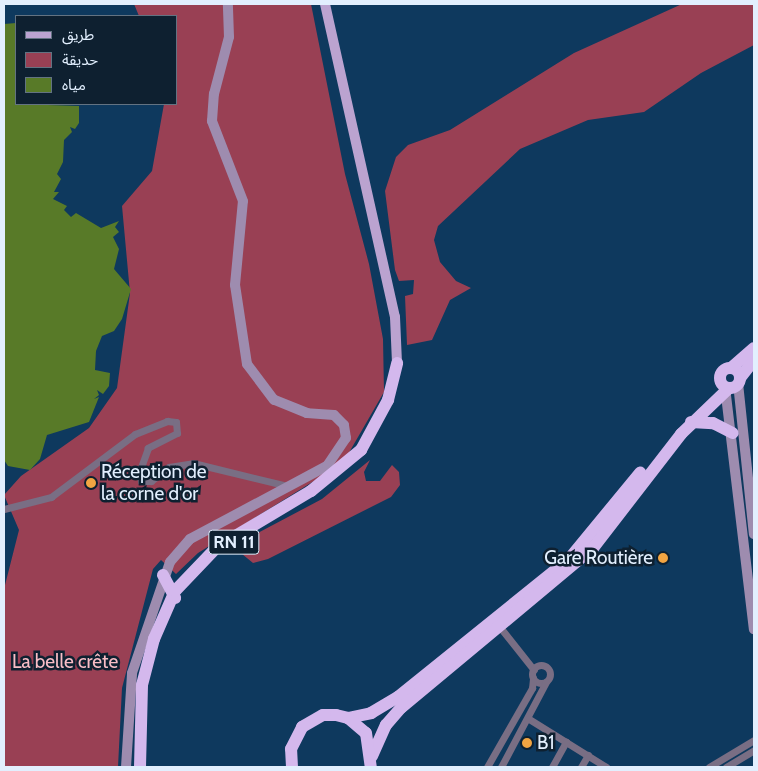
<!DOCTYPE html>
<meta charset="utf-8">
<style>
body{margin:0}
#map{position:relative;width:758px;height:771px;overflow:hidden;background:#0e395e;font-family:Cabin,"Noto Sans Arabic",sans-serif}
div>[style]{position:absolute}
.green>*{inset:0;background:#994054}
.water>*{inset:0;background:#587a28}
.street>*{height:7px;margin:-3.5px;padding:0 3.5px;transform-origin:3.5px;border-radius:3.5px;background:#796e84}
.street>.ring{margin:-3.5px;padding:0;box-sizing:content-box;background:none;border:7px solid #796e84;border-radius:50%}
.secondary>*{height:10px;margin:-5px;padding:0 5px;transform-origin:5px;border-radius:5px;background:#9e8caf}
.primary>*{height:10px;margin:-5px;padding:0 5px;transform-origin:5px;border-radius:5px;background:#bba3d0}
.highway>*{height:12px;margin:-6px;padding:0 6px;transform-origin:6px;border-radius:6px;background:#d4b8ed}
.highway>.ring{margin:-6px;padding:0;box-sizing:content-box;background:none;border:12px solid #d4b8ed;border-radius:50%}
.dots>*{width:14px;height:14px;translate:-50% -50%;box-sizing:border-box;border:2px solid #0e2030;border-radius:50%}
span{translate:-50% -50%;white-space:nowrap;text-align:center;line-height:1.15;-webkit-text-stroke:5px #0e2030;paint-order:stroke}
.shield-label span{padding:1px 4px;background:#0e2030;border:1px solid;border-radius:4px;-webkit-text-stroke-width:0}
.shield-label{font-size:18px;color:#e2effe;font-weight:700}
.poi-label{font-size:19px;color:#e2effe}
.left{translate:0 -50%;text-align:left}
.right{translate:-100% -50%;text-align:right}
.park-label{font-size:19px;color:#f9bdc6}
.frame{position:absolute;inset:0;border:5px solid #e2effe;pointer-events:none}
.legend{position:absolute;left:15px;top:15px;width:162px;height:90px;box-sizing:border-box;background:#0e2030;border:1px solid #637382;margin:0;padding:6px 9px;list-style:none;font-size:15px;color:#e2effe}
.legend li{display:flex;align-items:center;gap:10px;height:25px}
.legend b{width:25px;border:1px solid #637382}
</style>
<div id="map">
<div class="green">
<div style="clip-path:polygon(134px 4px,311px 4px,345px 174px,369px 264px,383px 339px,384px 392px,343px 463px,198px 553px,176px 574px,161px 560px,153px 569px,122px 688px,118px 767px,4px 767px,4px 589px,19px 530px,4px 495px,21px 476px,89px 428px,117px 388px,130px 293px,122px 206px,152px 171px,164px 104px,176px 104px,176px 16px,139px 16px)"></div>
<div style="clip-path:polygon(682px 4px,754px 4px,754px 45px,701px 73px,644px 112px,588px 120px,520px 149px,438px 226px,434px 240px,440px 262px,456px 281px,471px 288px,450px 300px,432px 340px,407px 345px,405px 296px,413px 294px,414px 280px,399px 281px,395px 270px,385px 191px,396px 157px,408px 145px,450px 130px,574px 53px)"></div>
<div style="clip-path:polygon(370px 460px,364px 472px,366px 481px,380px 481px,392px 465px,399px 472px,400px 485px,391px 497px,268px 559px,253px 563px,236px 549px,239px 543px,322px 499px)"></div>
</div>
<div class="water">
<div style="clip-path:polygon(16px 23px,16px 104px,79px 106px,79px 123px,75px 129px,70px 127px,72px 132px,64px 140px,63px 162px,57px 174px,61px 179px,54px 192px,59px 192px,53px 199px,67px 206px,64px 210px,71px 217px,76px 213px,101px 228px,119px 221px,115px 227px,119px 232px,113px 237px,119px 249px,114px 269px,131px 289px,122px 319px,114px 331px,102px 336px,96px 351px,95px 370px,110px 373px,109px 386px,103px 394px,97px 390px,99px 395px,94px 399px,99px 397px,89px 422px,47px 435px,40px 459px,30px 470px,8px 466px,4px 460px,4px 24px)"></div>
</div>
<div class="street">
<div style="left:4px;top:509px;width:49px;rotate:-14.3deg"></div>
<div style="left:51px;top:497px;width:105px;rotate:-36.9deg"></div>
<div style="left:135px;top:434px;width:35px;rotate:-22deg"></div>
<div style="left:167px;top:421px;width:9px;rotate:6deg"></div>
<div style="left:176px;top:422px;width:11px;rotate:85deg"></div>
<div style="left:177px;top:433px;width:33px;rotate:153deg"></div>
<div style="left:148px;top:448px;width:23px;rotate:110deg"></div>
<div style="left:140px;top:470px;width:11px;rotate:85deg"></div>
<div style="left:141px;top:481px;width:10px"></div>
<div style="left:151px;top:481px;width:23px;rotate:-38deg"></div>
<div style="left:169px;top:467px;width:24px;rotate:-9deg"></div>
<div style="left:193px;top:463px;width:97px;rotate:13.7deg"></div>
<div style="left:499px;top:626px;width:56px;rotate:51.5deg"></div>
<div class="ring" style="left:532px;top:665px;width:11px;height:11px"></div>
<div style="left:529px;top:719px;width:91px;rotate:31.9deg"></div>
<div style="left:487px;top:767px;width:91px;rotate:-60.3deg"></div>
<div style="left:532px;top:688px;width:10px;rotate:-84deg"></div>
<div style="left:501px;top:767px;width:96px;rotate:-62.1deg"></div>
<div style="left:552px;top:767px;width:29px;rotate:-61deg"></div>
<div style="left:581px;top:767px;width:14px;rotate:-60deg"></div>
<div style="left:709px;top:767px;width:52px;rotate:-31deg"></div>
<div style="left:726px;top:767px;width:33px;rotate:-31deg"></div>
</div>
<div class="secondary">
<div style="left:738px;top:383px;width:152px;rotate:84deg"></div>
<div style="left:725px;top:387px;width:244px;rotate:83.2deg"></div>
<div style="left:126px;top:767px;width:94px;rotate:-86.3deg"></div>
<div style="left:132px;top:673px;width:117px;rotate:-71.1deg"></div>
<div style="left:170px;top:562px;width:30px;rotate:-49deg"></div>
<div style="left:190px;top:539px;width:155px;rotate:-28.1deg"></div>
<div style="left:327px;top:466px;width:34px;rotate:-56deg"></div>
<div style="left:346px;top:438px;width:13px;rotate:-99deg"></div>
<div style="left:344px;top:425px;width:14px;rotate:-135deg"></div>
<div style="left:334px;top:415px;width:27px;rotate:-176deg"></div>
<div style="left:307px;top:413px;width:35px;rotate:-158deg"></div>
<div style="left:274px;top:400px;width:45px;rotate:-126.9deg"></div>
<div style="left:247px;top:364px;width:80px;rotate:-98.6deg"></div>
<div style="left:235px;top:285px;width:84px;rotate:-84.6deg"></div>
<div style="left:243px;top:201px;width:86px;rotate:-111.2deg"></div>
<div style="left:212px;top:121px;width:27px;rotate:-86deg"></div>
<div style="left:214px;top:94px;width:59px;rotate:-75.3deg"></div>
<div style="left:229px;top:37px;width:33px;rotate:-92deg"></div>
</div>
<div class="primary">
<div style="left:325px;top:4px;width:321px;rotate:77.4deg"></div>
<div style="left:395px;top:317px;width:46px;rotate:87.5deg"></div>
</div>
<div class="highway">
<div class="ring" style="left:720px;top:368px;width:8px;height:8px"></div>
<div style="left:731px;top:368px;width:30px;rotate:-41deg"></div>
<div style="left:740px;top:378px;width:23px;rotate:-52deg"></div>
<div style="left:691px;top:422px;width:22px;rotate:3deg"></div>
<div style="left:713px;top:423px;width:22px;rotate:27deg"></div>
<div style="left:163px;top:575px;width:26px;rotate:62deg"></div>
<div style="left:348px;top:718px;width:24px;rotate:-12deg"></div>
<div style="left:371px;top:713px;width:31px;rotate:-31deg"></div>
<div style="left:398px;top:697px;width:220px;rotate:-38.9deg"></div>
<div style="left:569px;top:559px;width:112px;rotate:-50.5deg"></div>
<div style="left:372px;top:756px;width:34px;rotate:-66deg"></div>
<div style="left:386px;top:725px;width:23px;rotate:-49deg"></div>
<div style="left:401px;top:708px;width:250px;rotate:-39.8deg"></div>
<div style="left:593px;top:548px;width:144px;rotate:-52.3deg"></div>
<div style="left:681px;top:434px;width:66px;rotate:-43.8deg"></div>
<div style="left:140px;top:767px;width:82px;rotate:-88.6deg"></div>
<div style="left:142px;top:685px;width:48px;rotate:-75.4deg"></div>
<div style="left:154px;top:639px;width:52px;rotate:-66.4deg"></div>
<div style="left:175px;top:591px;width:61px;rotate:-46.3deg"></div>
<div style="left:217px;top:547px;width:109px;rotate:-30.8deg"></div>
<div style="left:311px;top:491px;width:65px;rotate:-39.4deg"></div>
<div style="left:361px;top:450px;width:57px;rotate:-61.6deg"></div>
<div style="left:388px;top:400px;width:38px;rotate:-76deg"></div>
<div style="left:292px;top:767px;width:18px;rotate:-93deg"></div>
<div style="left:291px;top:749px;width:25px;rotate:-63deg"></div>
<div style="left:302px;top:727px;width:24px;rotate:-30deg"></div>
<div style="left:323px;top:715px;width:13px"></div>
<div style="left:336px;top:715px;width:12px;rotate:14deg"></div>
<div style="left:348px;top:718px;width:23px;rotate:40deg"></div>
<div style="left:366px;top:733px;width:34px;rotate:82deg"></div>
</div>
<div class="dots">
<div style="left:91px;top:483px;background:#f2a542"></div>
<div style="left:663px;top:558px;background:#f2a542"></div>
<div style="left:527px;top:743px;background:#f2a542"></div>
</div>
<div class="shield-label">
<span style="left:234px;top:542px">RN 11</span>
</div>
<div class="poi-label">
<span class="left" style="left:101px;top:483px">Réception de<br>la corne d'or</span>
<span class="right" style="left:653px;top:558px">Gare Routière</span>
<span class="left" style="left:537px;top:743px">B1</span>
</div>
<div class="park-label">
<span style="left:65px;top:662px">La belle crête</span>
</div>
<div class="frame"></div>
<ul class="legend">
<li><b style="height:6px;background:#bba3d0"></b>طريق</li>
<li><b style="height:14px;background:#994054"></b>حديقة</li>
<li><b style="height:14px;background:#587a28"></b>مياه</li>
</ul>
</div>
